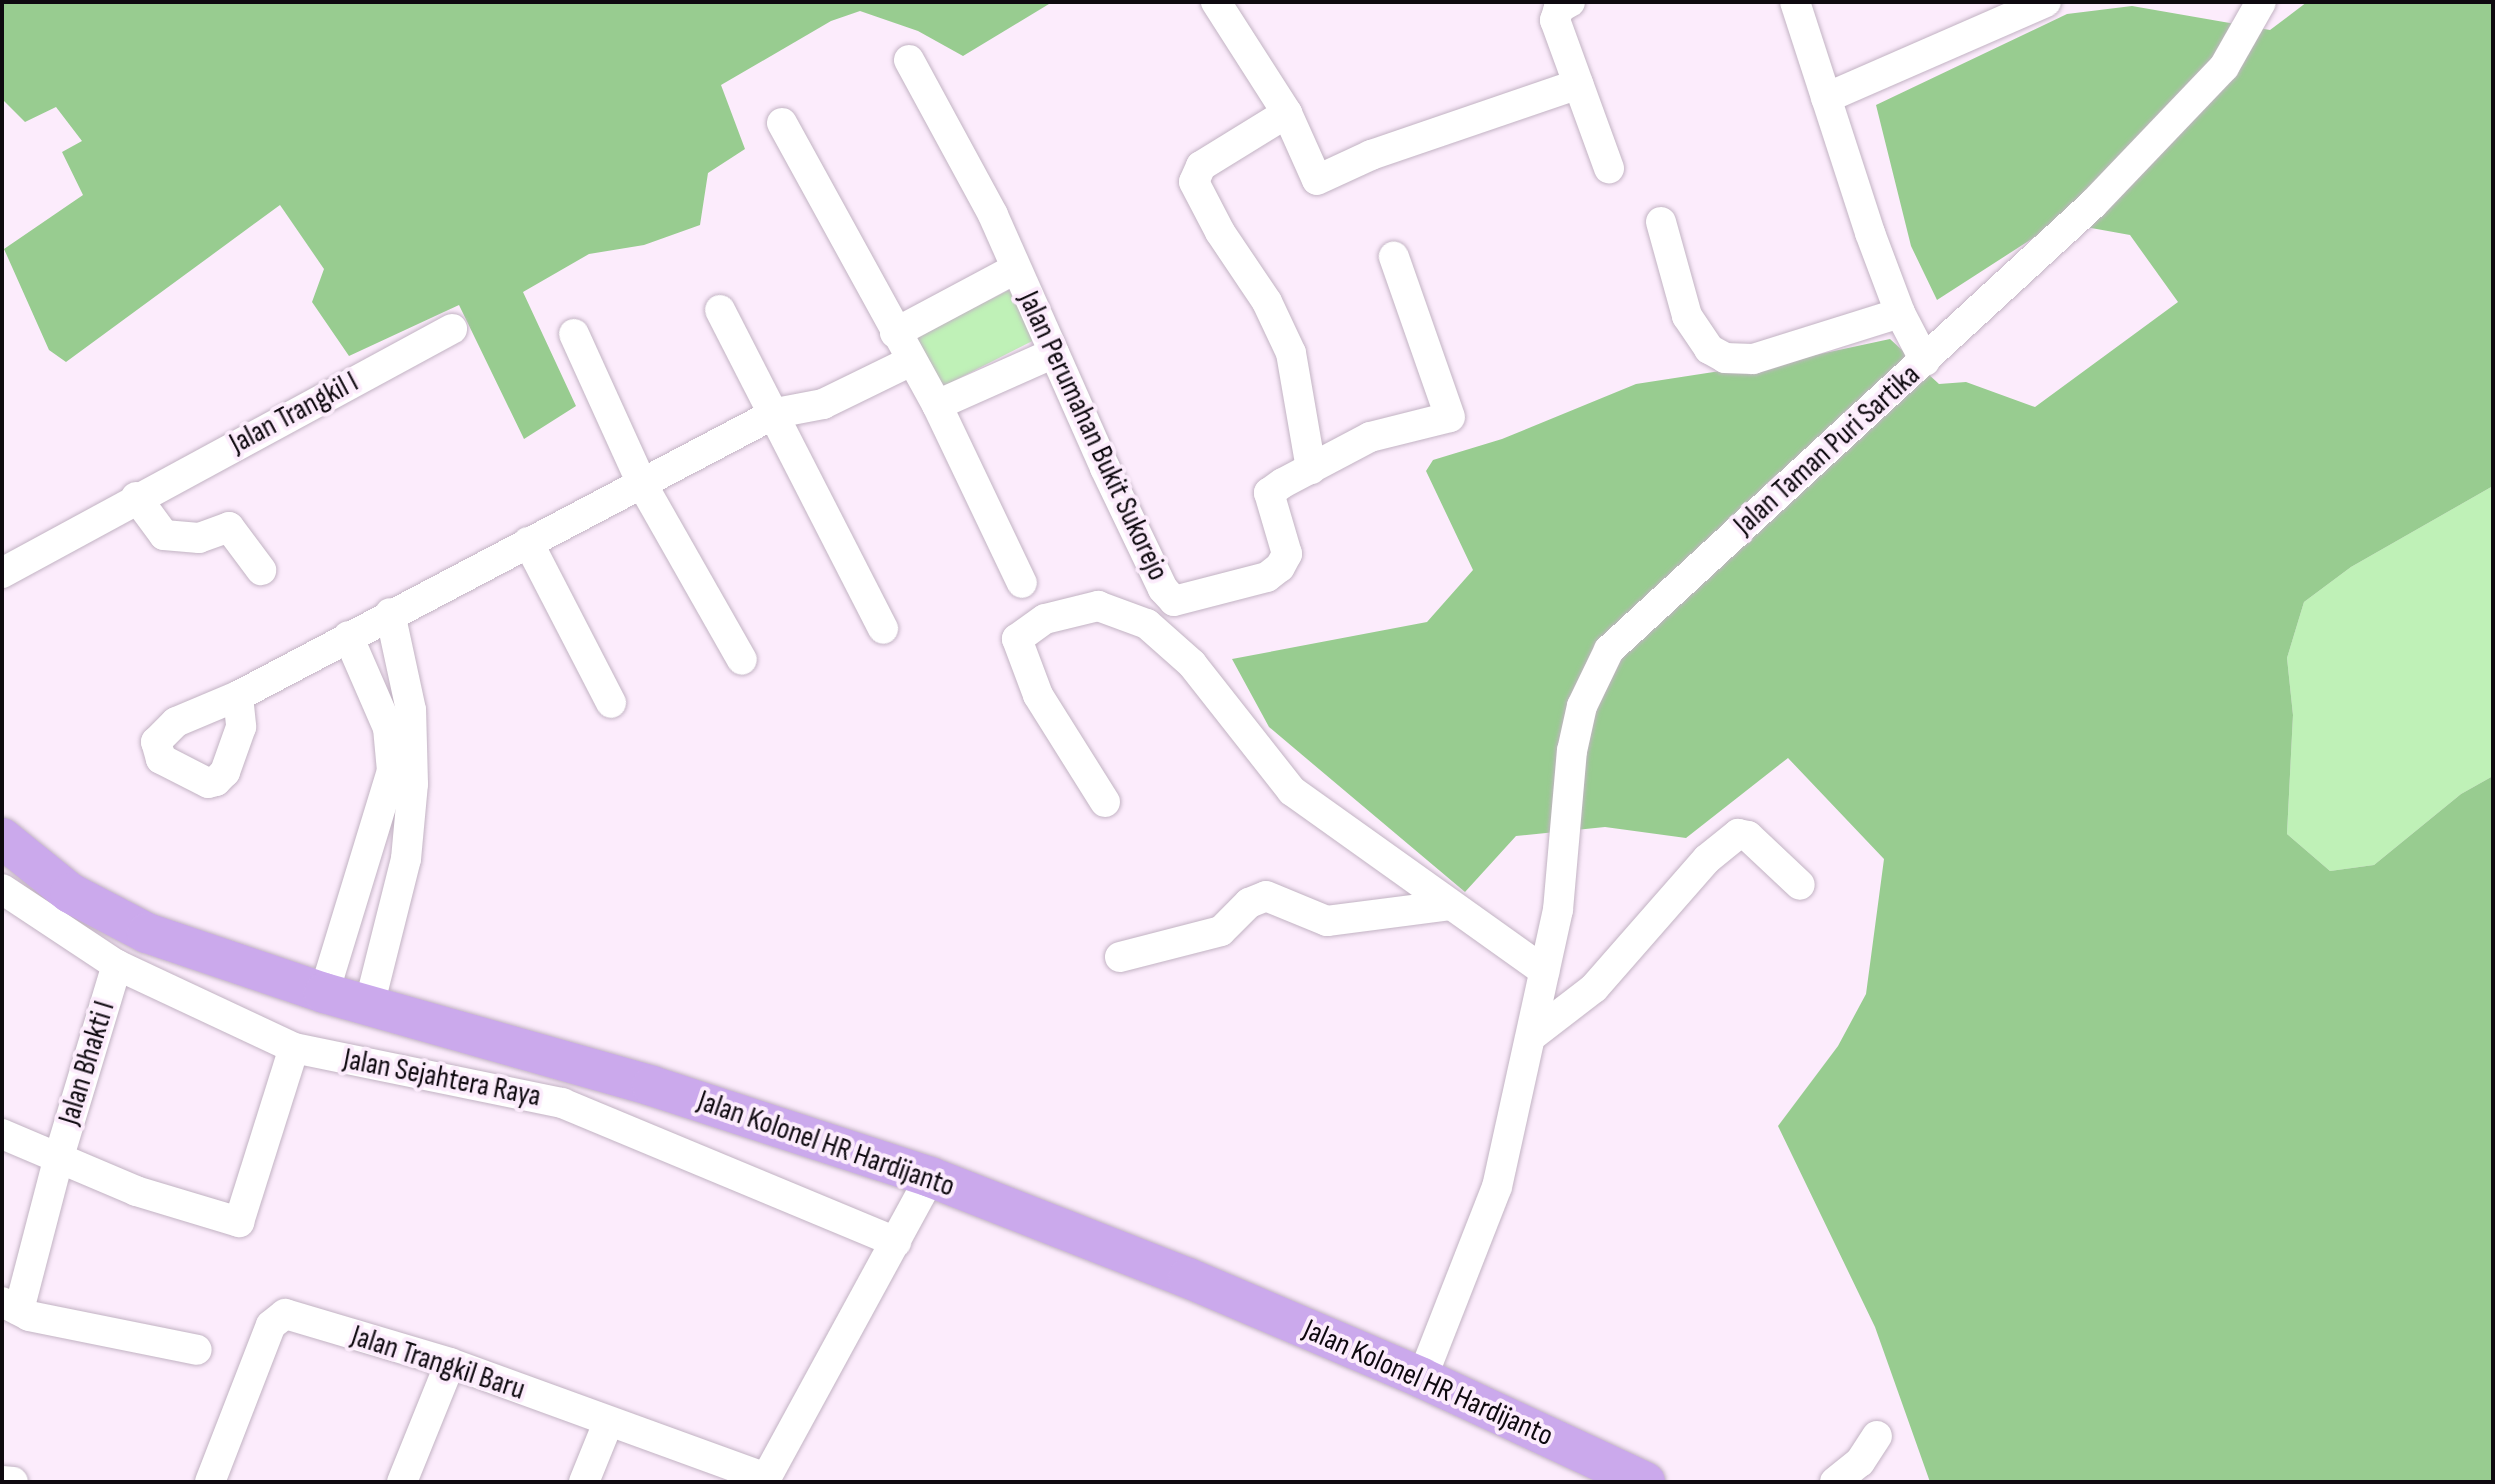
<!DOCTYPE html>
<style>
body{margin:0}
#map{position:relative;width:2495px;height:1484px;overflow:hidden;background:#fcecfc;font-family:"Sofia Sans Condensed",sans-serif}
div>[style]{position:absolute}
.green>*{inset:0;background:#bff1b7;transform-origin:0 0}
.forest>*{inset:0;background:#98cc90}
.roads{filter:drop-shadow(0 0 2px #c2b3c3) drop-shadow(0 0 2px #c2b3c3)}
.minor>*{height:30px;margin:-15px;padding:0 15px;transform-origin:15px;border-radius:15px;background:#fff}
.major>*{height:40px;margin:-20px;padding:0 20px;transform-origin:20px;border-radius:20px;background:#cba9ec}
span{translate:-50% -50%;white-space:nowrap;text-align:center;line-height:1.15;-webkit-text-stroke:8px #fcecfc;paint-order:stroke}
.street-label{font-size:30px;color:#0e090f}
.frame{position:absolute;inset:0;border:4px solid #0e090f;pointer-events:none}
</style>
<div id="map">
<div class="green">
<div style="left:1009px;top:290px;width:56px;height:106px;rotate:63deg"></div>
<div style="clip-path:polygon(2493px 486px,2493px 776px,2461px 794px,2374px 865px,2330px 871px,2287px 834px,2293px 715px,2287px 658px,2304px 602px,2351px 567px)"></div>
</div>
<div class="forest">
<div style="clip-path:polygon(2px 2px,1049px 2px,1049px 4px,963px 56px,918px 31px,860px 11px,831px 21px,721px 85px,745px 149px,708px 173px,700px 225px,644px 245px,589px 254px,523px 292px,576px 406px,524px 439px,459px 305px,349px 356px,312px 302px,324px 269px,280px 205px,66px 362px,49px 350px,4px 249px,83px 195px,62px 152px,82px 141px,56px 107px,25px 122px,2px 99px)"></div>
<div style="clip-path:polygon(2307px 2px,2493px 2px,2493px 486px,2351px 567px,2304px 602px,2287px 658px,2293px 715px,2287px 834px,2330px 871px,2374px 865px,2461px 794px,2493px 776px,2493px 1482px,1930px 1482px,1875px 1327px,1778px 1126px,1838px 1046px,1866px 994px,1884px 859px,1788px 758px,1686px 838px,1605px 827px,1516px 836px,1465px 892px,1269px 727px,1232px 659px,1427px 622px,1473px 570px,1426px 471px,1433px 460px,1502px 439px,1636px 384px,1792px 360px,1890px 339px,1939px 384px,1966px 382px,2035px 407px,2178px 302px,2130px 235px,2058px 222px,1937px 300px,1911px 246px,1876px 105px,2067px 14px,2132px 6px,2270px 30px)"></div>
</div>
<div class="roads">
<div class="minor">
<div style="left:1216px;top:2px;width:132px;rotate:57.4deg"></div>
<div style="left:1287px;top:113px;width:73px;rotate:65.9deg"></div>
<div style="left:1317px;top:180px;width:60px;rotate:-24.8deg"></div>
<div style="left:1371px;top:155px;width:219px;rotate:-18.9deg"></div>
<div style="left:1570px;top:2px;width:13px;rotate:151deg"></div>
<div style="left:1559px;top:8px;width:13px;rotate:108deg"></div>
<div style="left:1555px;top:20px;width:158px;rotate:70deg"></div>
<div style="left:1795px;top:2px;width:243px;rotate:72deg"></div>
<div style="left:1870px;top:233px;width:85px;rotate:69.4deg"></div>
<div style="left:1900px;top:313px;width:54px;rotate:62.5deg"></div>
<div style="left:909px;top:60px;width:176px;rotate:61.5deg"></div>
<div style="left:993px;top:215px;width:277px;rotate:66.1deg"></div>
<div style="left:1105px;top:468px;width:134px;rotate:64.4deg"></div>
<div style="left:1163px;top:589px;width:16px;rotate:47deg"></div>
<div style="left:1174px;top:601px;width:96px;rotate:-14.5deg"></div>
<div style="left:1267px;top:577px;width:16px;rotate:-38deg"></div>
<div style="left:1280px;top:567px;width:15px;rotate:-62deg"></div>
<div style="left:1287px;top:554px;width:64px;rotate:-106.4deg"></div>
<div style="left:1269px;top:493px;width:17px;rotate:-36deg"></div>
<div style="left:1283px;top:483px;width:98px;rotate:-27.9deg"></div>
<div style="left:1370px;top:437px;width:82px;rotate:-14deg"></div>
<div style="left:1450px;top:417px;width:170px;rotate:-109.3deg"></div>
<div style="left:1826px;top:98px;width:240px;rotate:-23.6deg"></div>
<div style="left:1287px;top:113px;width:101px;rotate:148.4deg"></div>
<div style="left:1201px;top:166px;width:17px;rotate:114deg"></div>
<div style="left:1194px;top:182px;width:56px;rotate:62.5deg"></div>
<div style="left:1220px;top:232px;width:84px;rotate:56.1deg"></div>
<div style="left:1267px;top:302px;width:56px;rotate:64.8deg"></div>
<div style="left:1291px;top:353px;width:118px;rotate:80.2deg"></div>
<div style="left:782px;top:123px;width:322px;rotate:61.2deg"></div>
<div style="left:937px;top:405px;width:197px;rotate:64.5deg"></div>
<div style="left:1661px;top:222px;width:98px;rotate:74.5deg"></div>
<div style="left:1687px;top:316px;width:40px;rotate:56deg"></div>
<div style="left:1709px;top:349px;width:18px;rotate:29deg"></div>
<div style="left:1725px;top:358px;width:28px;rotate:2deg"></div>
<div style="left:1753px;top:359px;width:154px;rotate:-17.4deg"></div>
<div style="left:720px;top:310px;width:358px;rotate:62.9deg"></div>
<div style="left:895px;top:333px;width:136px;rotate:-28.1deg"></div>
<div style="left:574px;top:334px;width:165px;rotate:65.6deg"></div>
<div style="left:642px;top:484px;width:202px;rotate:60.4deg"></div>
<div style="left:937px;top:405px;width:128px;rotate:-24deg"></div>
<div style="left:136px;top:497px;width:47px;rotate:53.6deg"></div>
<div style="left:164px;top:535px;width:35px;rotate:5deg"></div>
<div style="left:199px;top:538px;width:32px;rotate:-20deg"></div>
<div style="left:229px;top:527px;width:54px;rotate:53.3deg"></div>
<div style="left:528px;top:542px;width:181px;rotate:62.7deg"></div>
<div style="left:2px;top:573px;width:512px;rotate:-28.47deg"></div>
<div style="left:238px;top:696px;width:31px;rotate:84deg"></div>
<div style="left:241px;top:727px;width:48px;rotate:109.6deg"></div>
<div style="left:225px;top:772px;width:13px;rotate:135deg"></div>
<div style="left:216px;top:781px;width:8px;rotate:166deg"></div>
<div style="left:208px;top:783px;width:53px;rotate:-152.9deg"></div>
<div style="left:161px;top:759px;width:18px;rotate:-106deg"></div>
<div style="left:156px;top:742px;width:28px;rotate:-45deg"></div>
<div style="left:176px;top:722px;width:67px;rotate:-22.8deg"></div>
<div style="left:238px;top:696px;width:608px;rotate:-27.75deg"></div>
<div style="left:776px;top:413px;width:48px;rotate:-10.8deg"></div>
<div style="left:823px;top:404px;width:98px;rotate:-26deg"></div>
<div style="left:1105px;top:802px;width:126px;rotate:-122.1deg"></div>
<div style="left:1038px;top:695px;width:60px;rotate:-110.6deg"></div>
<div style="left:1017px;top:639px;width:34px;rotate:-36deg"></div>
<div style="left:1045px;top:619px;width:55px;rotate:-13.8deg"></div>
<div style="left:1098px;top:606px;width:52px;rotate:20.2deg"></div>
<div style="left:1147px;top:624px;width:60px;rotate:41.6deg"></div>
<div style="left:1192px;top:664px;width:162px;rotate:51.8deg"></div>
<div style="left:1292px;top:791px;width:310px;rotate:35.5deg"></div>
<div style="left:2px;top:889px;width:138px;rotate:33.5deg"></div>
<div style="left:117px;top:965px;width:195px;rotate:25.1deg"></div>
<div style="left:294px;top:1048px;width:274px;rotate:11.6deg"></div>
<div style="left:562px;top:1103px;width:362px;rotate:22.6deg"></div>
<div style="left:1120px;top:957px;width:104px;rotate:-14.4deg"></div>
<div style="left:1221px;top:931px;width:40px;rotate:-45deg"></div>
<div style="left:1249px;top:903px;width:18px;rotate:-22deg"></div>
<div style="left:1266px;top:896px;width:66px;rotate:22.3deg"></div>
<div style="left:1327px;top:921px;width:124px;rotate:-7.4deg"></div>
<div style="left:324px;top:993px;width:232px;rotate:-73deg"></div>
<div style="left:392px;top:771px;width:43px;rotate:-95.3deg"></div>
<div style="left:388px;top:728px;width:100px;rotate:-113.5deg"></div>
<div style="left:369px;top:1006px;width:152px;rotate:-75.9deg"></div>
<div style="left:406px;top:859px;width:75px;rotate:-84.7deg"></div>
<div style="left:413px;top:784px;width:74px;rotate:-91.5deg"></div>
<div style="left:411px;top:710px;width:99px;rotate:-102.2deg"></div>
<div style="left:1533px;top:1035px;width:77px;rotate:-37.6deg"></div>
<div style="left:1594px;top:988px;width:171px;rotate:-48.8deg"></div>
<div style="left:1707px;top:859px;width:40px;rotate:-39deg"></div>
<div style="left:1738px;top:834px;width:10px;rotate:11deg"></div>
<div style="left:1748px;top:836px;width:71px;rotate:43.3deg"></div>
<div style="left:2px;top:1134px;width:146px;rotate:23deg"></div>
<div style="left:136px;top:1191px;width:108px;rotate:16.8deg"></div>
<div style="left:239px;top:1222px;width:182px;rotate:-72.5deg"></div>
<div style="left:2px;top:1302px;width:30px;rotate:27deg"></div>
<div style="left:29px;top:1316px;width:171px;rotate:11.4deg"></div>
<div style="left:19px;top:1310px;width:155px;rotate:-75.4deg"></div>
<div style="left:58px;top:1160px;width:204px;rotate:-73.2deg"></div>
<div style="left:1422px;top:1378px;width:205px;rotate:-68.6deg"></div>
<div style="left:1497px;top:1187px;width:284px;rotate:-77.6deg"></div>
<div style="left:1558px;top:910px;width:160px;rotate:-85deg"></div>
<div style="left:1572px;top:751px;width:46px;rotate:-77.5deg"></div>
<div style="left:1582px;top:706px;width:62px;rotate:-64.3deg"></div>
<div style="left:1609px;top:650px;width:658px;rotate:-42.66deg"></div>
<div style="left:2093px;top:204px;width:190px;rotate:-46.3deg"></div>
<div style="left:2224px;top:67px;width:75px;rotate:-60.4deg"></div>
<div style="left:2px;top:1481px;width:11px;rotate:5deg"></div>
<div style="left:210px;top:1482px;width:168px;rotate:-68.8deg"></div>
<div style="left:271px;top:1325px;width:18px;rotate:-38deg"></div>
<div style="left:285px;top:1314px;width:172px;rotate:16.5deg"></div>
<div style="left:450px;top:1363px;width:336px;rotate:20deg"></div>
<div style="left:402px;top:1482px;width:128px;rotate:-68deg"></div>
<div style="left:584px;top:1482px;width:64px;rotate:-67.9deg"></div>
<div style="left:764px;top:1482px;width:347px;rotate:-61.4deg"></div>
<div style="left:1835px;top:1482px;width:32px;rotate:-39deg"></div>
<div style="left:1860px;top:1462px;width:31px;rotate:-57deg"></div>
</div>
<div class="major">
<div style="left:2px;top:838px;width:87px;rotate:39deg"></div>
<div style="left:70px;top:893px;width:87px;rotate:27.5deg"></div>
<div style="left:147px;top:933px;width:187px;rotate:18.7deg"></div>
<div style="left:324px;top:993px;width:341px;rotate:15.8deg"></div>
<div style="left:652px;top:1086px;width:293px;rotate:18.1deg"></div>
<div style="left:930px;top:1177px;width:277px;rotate:21.4deg"></div>
<div style="left:1188px;top:1278px;width:254px;rotate:23.1deg"></div>
<div style="left:1422px;top:1378px;width:246px;rotate:25deg"></div>
</div>
</div>
<div class="street-label">
<span style="left:294px;top:413px;rotate:-28deg">Jalan Trangkil I</span>
<span style="left:1093px;top:436px;rotate:65deg">Jalan Perumahan Bukit Sukorejo</span>
<span style="left:1827px;top:450px;rotate:-42deg">Jalan Taman Puri Sartika</span>
<span style="left:87px;top:1063px;rotate:-73deg">Jalan Bhakti I</span>
<span style="left:442px;top:1078px;rotate:11deg">Jalan Sejahtera Raya</span>
<span style="left:826px;top:1144px;rotate:19deg">Jalan Kolonel HR Hardijanto</span>
<span style="left:438px;top:1363px;rotate:18deg">Jalan Trangkil Baru</span>
<span style="left:1428px;top:1383px;rotate:24deg">Jalan Kolonel HR Hardijanto</span>
</div>
<div class="frame"></div>
</div>
